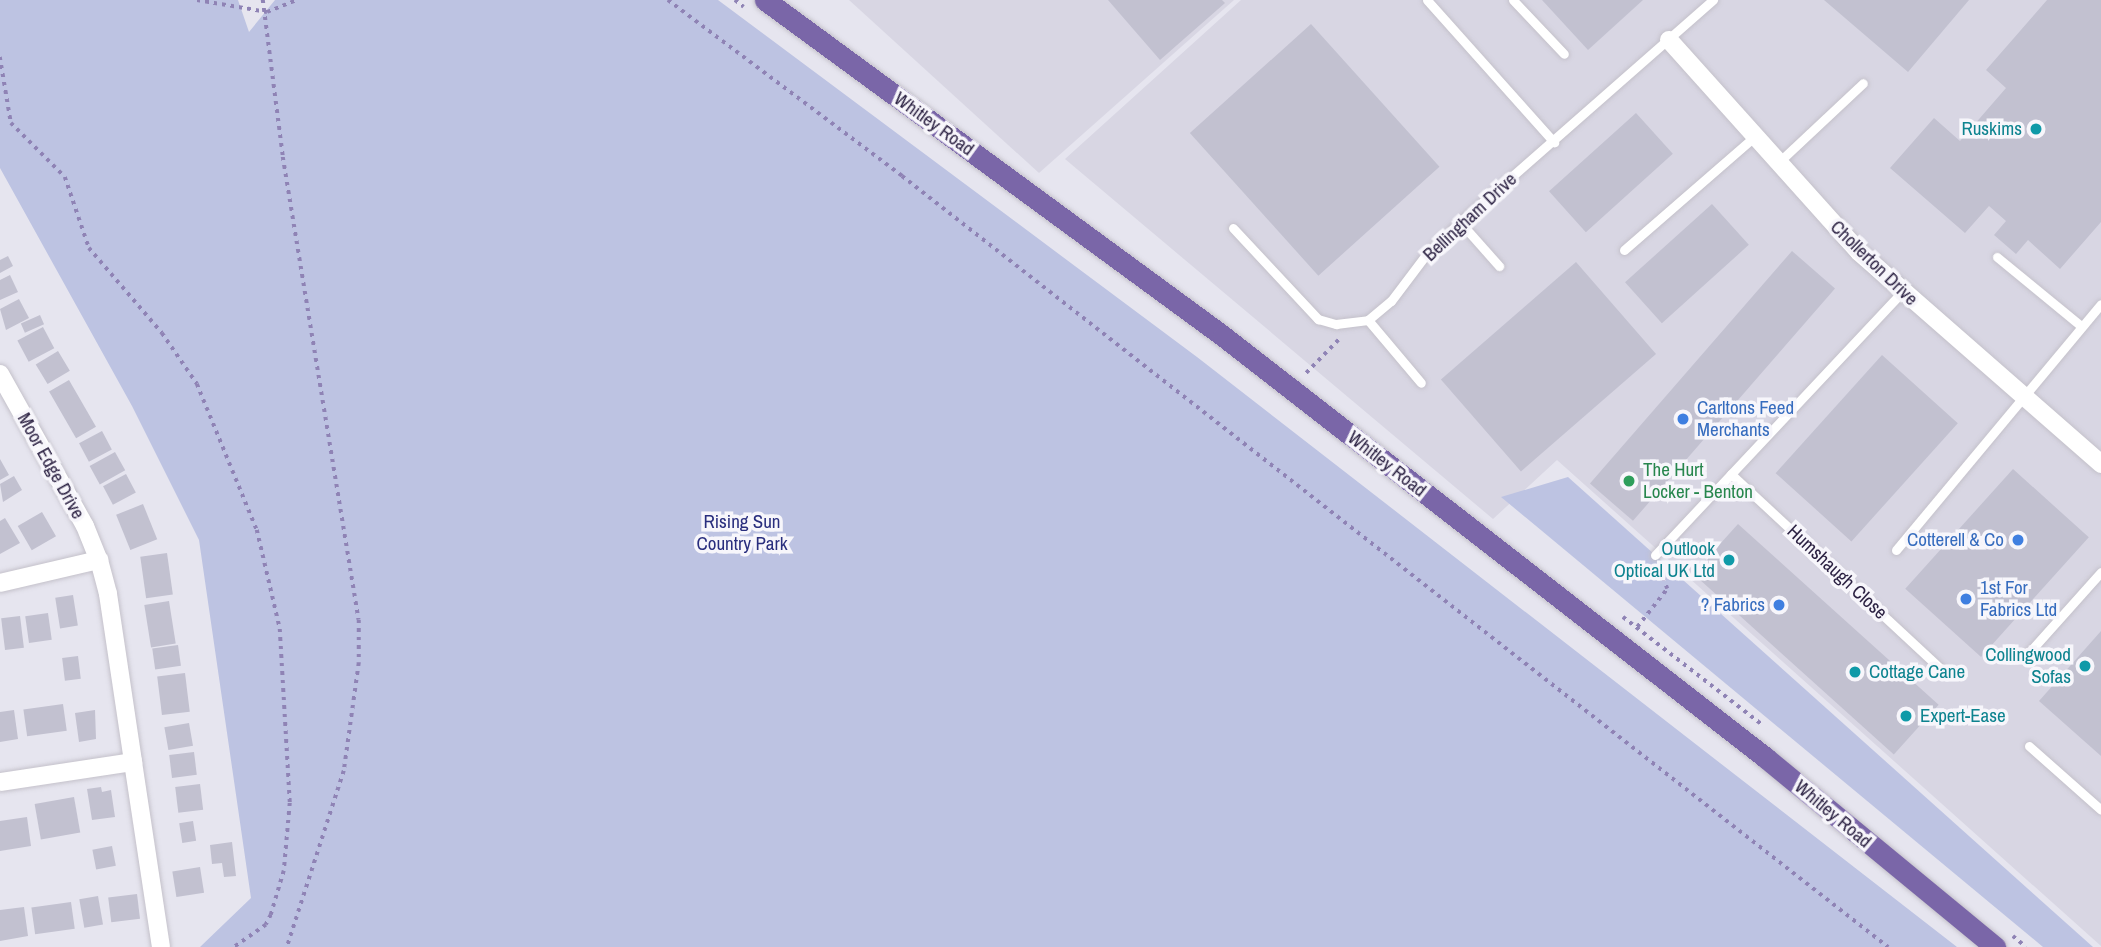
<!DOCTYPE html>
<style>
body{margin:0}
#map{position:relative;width:2101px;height:947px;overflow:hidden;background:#e6e5ef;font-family:"Archivo Narrow",sans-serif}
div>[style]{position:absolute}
.built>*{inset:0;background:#d8d6e3}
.green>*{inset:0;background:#bdc3e2}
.building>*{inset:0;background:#c2c1d0;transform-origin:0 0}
.path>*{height:3.5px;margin-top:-1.75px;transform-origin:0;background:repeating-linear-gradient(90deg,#8f83b5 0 3.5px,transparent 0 8.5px)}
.roads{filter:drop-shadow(0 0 2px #c4c1ca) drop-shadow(0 0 2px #c4c1ca)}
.lane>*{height:9px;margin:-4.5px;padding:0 4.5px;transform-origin:4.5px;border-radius:4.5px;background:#fff}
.street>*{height:18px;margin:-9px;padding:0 9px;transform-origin:9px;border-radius:9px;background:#fff}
.primary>*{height:21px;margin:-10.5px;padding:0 10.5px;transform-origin:10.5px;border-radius:10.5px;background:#7a66a8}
.dots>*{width:19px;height:19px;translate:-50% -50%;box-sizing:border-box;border:4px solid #f7f6fb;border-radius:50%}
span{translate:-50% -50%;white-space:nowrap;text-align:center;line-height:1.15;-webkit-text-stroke:7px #f7f6fb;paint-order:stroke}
.street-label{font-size:19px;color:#2c2243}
.culture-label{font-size:19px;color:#0d838f}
.right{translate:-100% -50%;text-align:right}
.left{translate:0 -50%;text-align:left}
.shop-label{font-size:19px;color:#366cbe}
.leisure-label{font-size:19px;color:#27864d}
.park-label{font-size:19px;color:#292e7e}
</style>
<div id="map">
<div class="built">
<div style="clip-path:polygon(849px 0,1234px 0,1039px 173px)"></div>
<div style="clip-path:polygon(1241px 0,2101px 0,2101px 946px,1557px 460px,1493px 519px,1065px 159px)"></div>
</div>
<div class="green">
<div style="clip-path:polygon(0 0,238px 0,249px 32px,275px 0,718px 0,1197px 357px,1957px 947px,200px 947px,251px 898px,199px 540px,132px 406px,0 168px)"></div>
<div style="clip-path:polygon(1568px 477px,2093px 947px,2043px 947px,1501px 497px)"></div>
</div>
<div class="building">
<div style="clip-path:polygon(1108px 0,1222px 0,1225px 3px,1160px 60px)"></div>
<div style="clip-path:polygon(1542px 0,1643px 0,1588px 50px)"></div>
<div style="clip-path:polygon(1824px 0,1969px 0,1908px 72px)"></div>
<div style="clip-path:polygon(2047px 0,2101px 0,2101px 222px,2060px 269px,2028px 240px,2016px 254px,1994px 235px,2006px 221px,1989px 206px,1965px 233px,1890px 168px,1934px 118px,1960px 141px,2006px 88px,1986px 70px)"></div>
<div style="left:1311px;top:24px;width:192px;height:163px;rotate:48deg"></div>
<div style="left:1636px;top:113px;width:55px;height:117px;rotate:48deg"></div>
<div style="left:1712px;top:204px;width:55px;height:117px;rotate:48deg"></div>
<div style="left:1792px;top:251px;width:57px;height:308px;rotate:41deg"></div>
<div style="clip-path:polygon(8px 256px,13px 266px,0 273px,0 260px)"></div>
<div style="left:1576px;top:262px;width:122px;height:179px;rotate:49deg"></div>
<div style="clip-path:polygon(10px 275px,18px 292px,0 300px,0 280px)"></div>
<div style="clip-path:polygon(19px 299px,29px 318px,6px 330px,0 309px)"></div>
<div style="left:40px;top:315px;width:10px;height:21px;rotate:66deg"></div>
<div style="left:43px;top:327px;width:24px;height:29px;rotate:62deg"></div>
<div style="left:58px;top:351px;width:23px;height:26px;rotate:59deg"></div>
<div style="left:1882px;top:355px;width:102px;height:159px;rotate:42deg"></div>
<div style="left:69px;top:380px;width:54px;height:23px;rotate:60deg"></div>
<div style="left:102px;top:431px;width:21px;height:26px;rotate:62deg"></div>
<div style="left:115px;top:452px;width:21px;height:29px;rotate:61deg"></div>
<div style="clip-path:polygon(0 459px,9px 475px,0 480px)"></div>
<div style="left:2013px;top:469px;width:102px;height:161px;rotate:42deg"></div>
<div style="left:126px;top:474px;width:21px;height:26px;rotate:62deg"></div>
<div style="clip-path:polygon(14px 476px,22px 490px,3px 502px,0 484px)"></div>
<div style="left:143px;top:504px;width:38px;height:29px;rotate:68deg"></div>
<div style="left:42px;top:512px;width:28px;height:28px;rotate:60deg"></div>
<div style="clip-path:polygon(5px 518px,20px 543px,0 554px,0 521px)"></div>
<div style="left:1738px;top:524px;width:270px;height:67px;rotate:42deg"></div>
<div style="left:167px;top:553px;width:42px;height:27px;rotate:82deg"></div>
<div style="left:73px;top:595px;width:31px;height:18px;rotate:81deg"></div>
<div style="left:169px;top:601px;width:43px;height:25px;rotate:81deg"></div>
<div style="left:48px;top:613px;width:27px;height:23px;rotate:82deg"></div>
<div style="left:20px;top:616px;width:32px;height:19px;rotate:83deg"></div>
<div style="clip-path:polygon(2101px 631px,2101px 756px,2039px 701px)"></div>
<div style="left:178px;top:645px;width:21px;height:26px;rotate:82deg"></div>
<div style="left:78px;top:656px;width:23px;height:16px;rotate:83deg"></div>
<div style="left:185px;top:673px;width:39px;height:28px;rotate:83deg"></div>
<div style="left:63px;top:704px;width:27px;height:40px;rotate:82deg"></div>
<div style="clip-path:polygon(14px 710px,18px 739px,0 742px,0 712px)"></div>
<div style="clip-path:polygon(95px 710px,96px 739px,79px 742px,75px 713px)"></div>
<div style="left:189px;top:723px;width:23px;height:25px;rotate:80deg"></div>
<div style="left:194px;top:752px;width:23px;height:25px;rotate:83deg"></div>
<div style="left:200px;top:784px;width:26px;height:25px;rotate:83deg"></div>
<div style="clip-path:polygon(101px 787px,102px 792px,111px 790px,115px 817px,92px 820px,87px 789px)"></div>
<div style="left:74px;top:797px;width:36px;height:40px;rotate:80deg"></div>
<div style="clip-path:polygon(27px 817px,31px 846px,0 851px,0 821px)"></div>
<div style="left:193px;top:821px;width:20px;height:14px;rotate:81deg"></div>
<div style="clip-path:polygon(232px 842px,236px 876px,224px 877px,222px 863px,212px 864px,210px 845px)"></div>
<div style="left:112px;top:846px;width:20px;height:20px;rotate:79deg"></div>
<div style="left:200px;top:867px;width:26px;height:28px;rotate:81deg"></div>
<div style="left:137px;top:894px;width:25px;height:29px;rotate:83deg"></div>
<div style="left:98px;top:896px;width:29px;height:19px;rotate:80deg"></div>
<div style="left:71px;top:902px;width:27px;height:40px;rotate:82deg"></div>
<div style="clip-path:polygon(24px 907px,28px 936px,0 941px,0 910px)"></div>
</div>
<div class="path">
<div style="left:197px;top:0;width:71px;rotate:9.7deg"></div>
<div style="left:267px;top:12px;width:32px;rotate:-22deg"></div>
<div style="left:263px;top:0;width:158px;rotate:82.7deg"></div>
<div style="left:283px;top:157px;width:469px;rotate:80.7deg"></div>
<div style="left:359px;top:620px;width:43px;rotate:90deg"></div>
<div style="left:359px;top:663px;width:109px;rotate:97.9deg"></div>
<div style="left:344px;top:771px;width:185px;rotate:107.9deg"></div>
<div style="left:668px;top:0;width:293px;rotate:36.9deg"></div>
<div style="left:902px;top:176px;width:1252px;rotate:38.02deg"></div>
<div style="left:735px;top:0;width:11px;rotate:38deg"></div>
<div style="left:0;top:57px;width:67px;rotate:80.5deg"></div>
<div style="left:11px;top:123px;width:76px;rotate:45deg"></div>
<div style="left:65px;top:177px;width:75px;rotate:71.3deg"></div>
<div style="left:89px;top:248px;width:112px;rotate:49.3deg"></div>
<div style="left:162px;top:333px;width:62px;rotate:55.5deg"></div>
<div style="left:197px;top:384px;width:158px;rotate:67.7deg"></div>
<div style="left:257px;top:530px;width:102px;rotate:76.9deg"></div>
<div style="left:280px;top:629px;width:174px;rotate:86.7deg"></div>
<div style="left:290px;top:803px;width:68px;rotate:95deg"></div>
<div style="left:284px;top:871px;width:46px;rotate:106.5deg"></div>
<div style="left:271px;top:915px;width:11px;rotate:117deg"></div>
<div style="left:266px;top:925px;width:38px;rotate:145deg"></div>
<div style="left:1306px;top:373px;width:49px;rotate:-45.8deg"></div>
<div style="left:1623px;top:617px;width:178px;rotate:37.7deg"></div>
<div style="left:1637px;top:627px;width:48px;rotate:-51.7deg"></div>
<div style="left:1667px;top:589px;width:23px;rotate:-110deg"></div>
<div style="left:2013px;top:936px;width:17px;rotate:40deg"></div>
</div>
<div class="roads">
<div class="lane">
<div style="left:1427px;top:0;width:191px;rotate:48.2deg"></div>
<div style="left:1513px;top:0;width:74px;rotate:46.6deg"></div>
<div style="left:1779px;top:162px;width:115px;rotate:-43.2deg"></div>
<div style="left:1460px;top:222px;width:59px;rotate:48.4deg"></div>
<div style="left:1233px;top:228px;width:125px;rotate:47deg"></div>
<div style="left:1318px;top:319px;width:19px;rotate:16deg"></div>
<div style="left:1336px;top:324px;width:32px;rotate:-7deg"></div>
<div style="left:1368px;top:320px;width:30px;rotate:-40deg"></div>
<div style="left:1391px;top:301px;width:56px;rotate:-52.9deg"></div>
<div style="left:1425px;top:256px;width:49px;rotate:-44.2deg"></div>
<div style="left:1460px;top:222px;width:337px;rotate:-41.3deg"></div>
<div style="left:1624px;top:250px;width:174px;rotate:-41deg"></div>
<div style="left:1997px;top:257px;width:109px;rotate:39.4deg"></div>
<div style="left:1368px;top:320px;width:82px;rotate:49.9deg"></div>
<div style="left:1731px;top:474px;width:288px;rotate:42.9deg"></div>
<div style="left:1896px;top:550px;width:320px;rotate:-50.2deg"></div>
<div style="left:1655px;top:555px;width:361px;rotate:-46.8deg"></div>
<div style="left:2025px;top:657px;width:114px;rotate:-48.2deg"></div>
<div style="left:2029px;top:746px;width:96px;rotate:41.6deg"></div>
</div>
<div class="street">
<div style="left:1669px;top:40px;width:285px;rotate:48.1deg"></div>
<div style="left:1859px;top:252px;width:322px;rotate:41.2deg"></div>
<div style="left:0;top:374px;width:174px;rotate:60.8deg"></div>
<div style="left:85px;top:526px;width:37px;rotate:68deg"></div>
<div style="left:99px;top:560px;width:35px;rotate:75deg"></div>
<div style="left:108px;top:594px;width:170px;rotate:81.5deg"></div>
<div style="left:133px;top:762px;width:134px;rotate:171.4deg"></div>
<div style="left:0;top:583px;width:102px;rotate:-13.1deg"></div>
<div style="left:133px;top:762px;width:187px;rotate:81.4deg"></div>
</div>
<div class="primary">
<div style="left:765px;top:0;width:568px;rotate:36.26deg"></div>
<div style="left:1223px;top:336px;width:688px;rotate:37.85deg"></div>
<div style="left:1766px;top:758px;width:297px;rotate:39.5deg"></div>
</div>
</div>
<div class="dots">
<div style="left:2036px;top:129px;background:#0f9aa8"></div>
<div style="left:1683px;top:419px;background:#3f7fe0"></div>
<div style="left:1629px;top:481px;background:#2e9e5b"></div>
<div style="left:2018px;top:540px;background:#3f7fe0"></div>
<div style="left:1729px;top:560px;background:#0f9aa8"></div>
<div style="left:1966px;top:599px;background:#3f7fe0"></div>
<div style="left:1779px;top:605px;background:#3f7fe0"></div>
<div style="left:2085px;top:666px;background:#0f9aa8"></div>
<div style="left:1855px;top:672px;background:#0f9aa8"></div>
<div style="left:1906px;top:716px;background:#0f9aa8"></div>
</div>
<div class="street-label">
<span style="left:934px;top:124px;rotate:36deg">Whitley Road</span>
<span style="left:1470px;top:217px;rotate:-43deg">Bellingham Drive</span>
<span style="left:1874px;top:263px;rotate:44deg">Chollerton Drive</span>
<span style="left:1387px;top:464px;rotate:38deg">Whitley Road</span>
<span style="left:51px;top:466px;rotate:61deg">Moor Edge Drive</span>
<span style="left:1837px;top:572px;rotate:43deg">Humshaugh Close</span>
<span style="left:1833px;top:814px;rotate:40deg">Whitley Road</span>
</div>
<div class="culture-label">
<span class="right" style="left:2022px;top:129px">Ruskims</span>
<span class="right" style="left:1715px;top:560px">Outlook<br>Optical UK Ltd</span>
<span class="right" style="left:2071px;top:666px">Collingwood<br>Sofas</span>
<span class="left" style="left:1869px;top:672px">Cottage Cane</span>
<span class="left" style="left:1920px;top:716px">Expert-Ease</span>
</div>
<div class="shop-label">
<span class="left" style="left:1697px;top:419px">Carltons Feed<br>Merchants</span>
<span class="right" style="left:2004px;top:540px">Cotterell &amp; Co</span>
<span class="left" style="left:1980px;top:599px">1st For<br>Fabrics Ltd</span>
<span class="right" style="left:1765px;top:605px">? Fabrics</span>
</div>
<div class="leisure-label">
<span class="left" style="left:1643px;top:481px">The Hurt<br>Locker - Benton</span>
</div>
<div class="park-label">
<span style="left:742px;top:533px">Rising Sun<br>Country Park</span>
</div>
</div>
